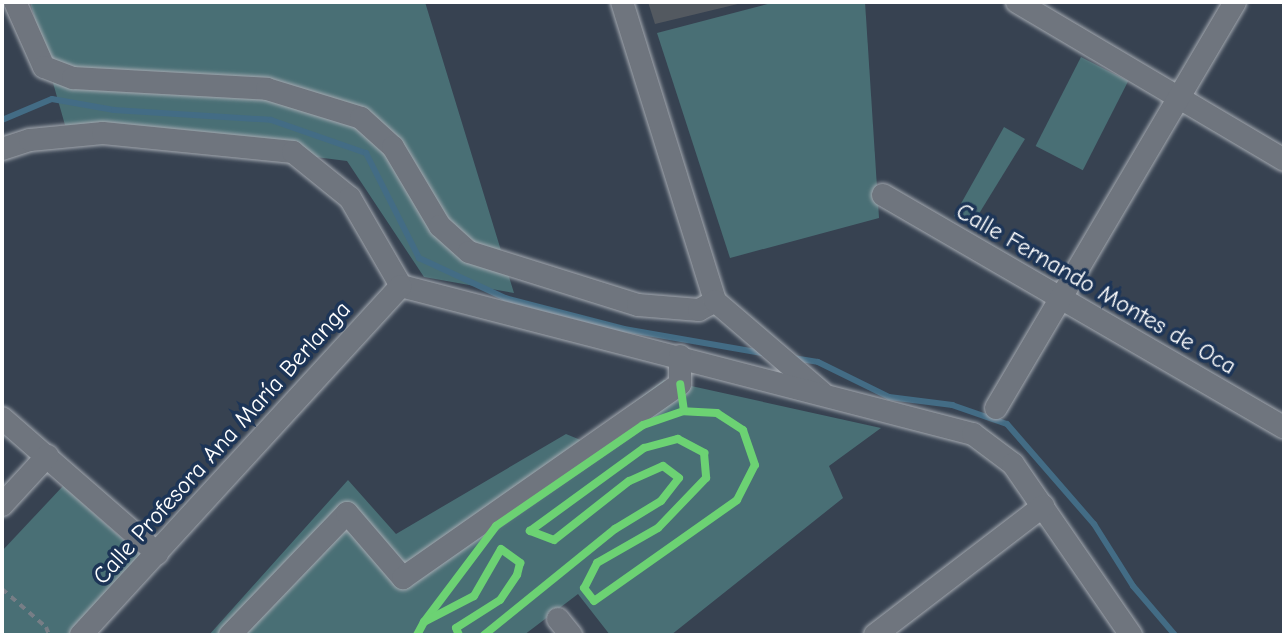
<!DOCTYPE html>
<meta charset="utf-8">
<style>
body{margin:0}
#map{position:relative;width:1286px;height:637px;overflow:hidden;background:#374251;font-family:"Comic Neue",sans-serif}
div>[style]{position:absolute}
.green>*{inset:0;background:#496f75;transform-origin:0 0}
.stream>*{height:6px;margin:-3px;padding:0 3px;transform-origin:3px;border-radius:3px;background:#436c85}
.building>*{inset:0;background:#535960}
.path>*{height:4px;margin-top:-2px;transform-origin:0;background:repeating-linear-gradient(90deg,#777e86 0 6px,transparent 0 12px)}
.roads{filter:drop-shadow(0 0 2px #a5aab1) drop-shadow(0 0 2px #a5aab1)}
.street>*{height:22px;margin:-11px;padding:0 11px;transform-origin:11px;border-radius:11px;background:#6f757e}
.cycleway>*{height:8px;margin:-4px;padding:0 4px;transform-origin:4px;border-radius:4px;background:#6cd273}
span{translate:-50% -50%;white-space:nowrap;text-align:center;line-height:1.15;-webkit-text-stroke:7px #1d3557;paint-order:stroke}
.street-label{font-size:24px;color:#fff}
.frame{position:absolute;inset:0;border:4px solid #fff;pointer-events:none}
</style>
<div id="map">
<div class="green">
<div style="clip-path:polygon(30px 2px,425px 2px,514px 293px,424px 277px,347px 161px,65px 125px)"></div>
<div style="clip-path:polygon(775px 2px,865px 2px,879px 218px,730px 258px,657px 33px)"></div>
<div style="left:1081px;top:57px;width:53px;height:100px;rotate:27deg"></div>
<div style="clip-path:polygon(1004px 127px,1025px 139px,972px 225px,954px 216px)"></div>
<div style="clip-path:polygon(664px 380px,881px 428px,829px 466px,843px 498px,671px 635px,610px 635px,578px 594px,524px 635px,209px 635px,348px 480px,396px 534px,566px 434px,583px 441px)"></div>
<div style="clip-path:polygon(63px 486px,153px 566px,92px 635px,2px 635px,2px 551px)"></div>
</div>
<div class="stream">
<div style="left:2px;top:120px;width:54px;rotate:-22.8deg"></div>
<div style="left:52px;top:99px;width:63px;rotate:10.1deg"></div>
<div style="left:114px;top:110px;width:157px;rotate:3.6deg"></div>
<div style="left:271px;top:120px;width:101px;rotate:19.2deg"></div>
<div style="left:366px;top:153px;width:118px;rotate:63.2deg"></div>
<div style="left:419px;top:258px;width:95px;rotate:24.9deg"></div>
<div style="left:505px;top:298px;width:123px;rotate:14.6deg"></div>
<div style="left:624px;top:329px;width:140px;rotate:9.9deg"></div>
<div style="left:793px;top:358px;width:25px;rotate:9deg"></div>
<div style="left:818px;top:362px;width:79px;rotate:26.2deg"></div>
<div style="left:889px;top:397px;width:64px;rotate:7.2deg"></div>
<div style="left:952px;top:405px;width:58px;rotate:19.1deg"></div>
<div style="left:1007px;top:424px;width:133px;rotate:49deg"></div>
<div style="left:1094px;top:524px;width:73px;rotate:57.8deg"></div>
<div style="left:1133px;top:586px;width:65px;rotate:49.4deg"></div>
</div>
<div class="building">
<div style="clip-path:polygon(648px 2px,742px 2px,742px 3px,655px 24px)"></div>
</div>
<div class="path">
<div style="left:2px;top:589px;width:58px;rotate:40.8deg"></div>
<div style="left:46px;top:627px;width:9px;rotate:69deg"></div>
</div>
<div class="roads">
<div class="street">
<div style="left:15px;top:2px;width:71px;rotate:66deg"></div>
<div style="left:44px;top:67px;width:31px;rotate:21deg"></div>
<div style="left:73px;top:78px;width:194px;rotate:3.2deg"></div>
<div style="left:267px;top:89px;width:98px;rotate:17.1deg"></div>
<div style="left:361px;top:118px;width:43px;rotate:42.2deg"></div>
<div style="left:393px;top:147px;width:92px;rotate:59.3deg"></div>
<div style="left:440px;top:226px;width:39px;rotate:42deg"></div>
<div style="left:469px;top:252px;width:177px;rotate:17.4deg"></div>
<div style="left:638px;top:305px;width:61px;rotate:4.7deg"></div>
<div style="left:699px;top:310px;width:18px;rotate:-29deg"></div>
<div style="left:622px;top:2px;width:313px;rotate:72.7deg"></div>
<div style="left:715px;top:301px;width:140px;rotate:40.6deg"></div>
<div style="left:1017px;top:2px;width:310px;rotate:30.6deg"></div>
<div style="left:2px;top:149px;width:29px;rotate:-18deg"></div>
<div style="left:30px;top:140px;width:73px;rotate:-5.5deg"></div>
<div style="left:103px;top:133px;width:191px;rotate:5.7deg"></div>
<div style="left:293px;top:152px;width:73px;rotate:38.9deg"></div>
<div style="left:350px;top:198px;width:102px;rotate:59.9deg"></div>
<div style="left:401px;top:286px;width:591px;rotate:14.51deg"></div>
<div style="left:973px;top:434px;width:50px;rotate:36.9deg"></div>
<div style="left:1013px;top:464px;width:208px;rotate:55.4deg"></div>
<div style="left:883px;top:195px;width:463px;rotate:30.1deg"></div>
<div style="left:996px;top:408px;width:471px;rotate:-59.5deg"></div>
<div style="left:2px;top:418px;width:206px;rotate:41.1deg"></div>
<div style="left:2px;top:505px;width:67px;rotate:-47.4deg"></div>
<div style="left:558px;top:619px;width:21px;rotate:51deg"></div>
<div style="left:81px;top:635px;width:473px;rotate:-47.5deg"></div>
<div style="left:230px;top:635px;width:169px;rotate:-46.2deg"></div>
<div style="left:347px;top:513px;width:86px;rotate:49.3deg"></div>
<div style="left:403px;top:578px;width:338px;rotate:-35deg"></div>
<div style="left:680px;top:384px;width:28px;rotate:-90deg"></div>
<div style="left:875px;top:635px;width:212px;rotate:-37.5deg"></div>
</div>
</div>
<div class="cycleway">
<div style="left:424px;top:622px;width:120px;rotate:-53.1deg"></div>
<div style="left:496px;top:526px;width:178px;rotate:-34.5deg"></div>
<div style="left:643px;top:425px;width:43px;rotate:-18.9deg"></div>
<div style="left:417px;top:635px;width:15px;rotate:-62deg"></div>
<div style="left:424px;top:622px;width:56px;rotate:-27.5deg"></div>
<div style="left:474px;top:596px;width:54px;rotate:-60.1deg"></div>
<div style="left:501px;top:549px;width:24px;rotate:36deg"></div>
<div style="left:520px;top:563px;width:12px;rotate:104deg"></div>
<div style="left:517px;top:575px;width:30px;rotate:124deg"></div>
<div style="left:500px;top:600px;width:52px;rotate:147.5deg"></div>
<div style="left:456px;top:628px;width:8px;rotate:67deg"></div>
<div style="left:484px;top:635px;width:169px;rotate:-39deg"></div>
<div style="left:615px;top:529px;width:54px;rotate:-31.3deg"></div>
<div style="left:661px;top:501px;width:29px;rotate:-52deg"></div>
<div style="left:679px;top:478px;width:20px;rotate:-143deg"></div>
<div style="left:663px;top:466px;width:37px;rotate:156deg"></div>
<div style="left:629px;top:481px;width:95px;rotate:141.8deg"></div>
<div style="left:554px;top:540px;width:26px;rotate:-159deg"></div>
<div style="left:530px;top:531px;width:141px;rotate:-36.1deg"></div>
<div style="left:644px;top:448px;width:35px;rotate:-15deg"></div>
<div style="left:678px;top:439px;width:30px;rotate:28deg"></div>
<div style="left:704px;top:453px;width:25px;rotate:85deg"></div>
<div style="left:706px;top:478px;width:69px;rotate:133.8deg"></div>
<div style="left:658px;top:528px;width:70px;rotate:150.2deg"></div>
<div style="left:597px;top:563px;width:28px;rotate:117deg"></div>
<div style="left:584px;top:588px;width:16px;rotate:52deg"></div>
<div style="left:594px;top:601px;width:175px;rotate:-35.2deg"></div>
<div style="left:737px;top:500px;width:39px;rotate:-63deg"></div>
<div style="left:755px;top:465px;width:37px;rotate:-109deg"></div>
<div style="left:743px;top:430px;width:31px;rotate:-147deg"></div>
<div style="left:717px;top:413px;width:33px;rotate:-177deg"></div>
<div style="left:684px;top:411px;width:27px;rotate:-98deg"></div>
</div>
<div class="street-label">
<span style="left:1096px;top:289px;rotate:30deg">Calle Fernando Montes de Oca</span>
<span style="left:222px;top:443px;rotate:-48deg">Calle Profesora Ana María Berlanga</span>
</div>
<div class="frame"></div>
</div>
